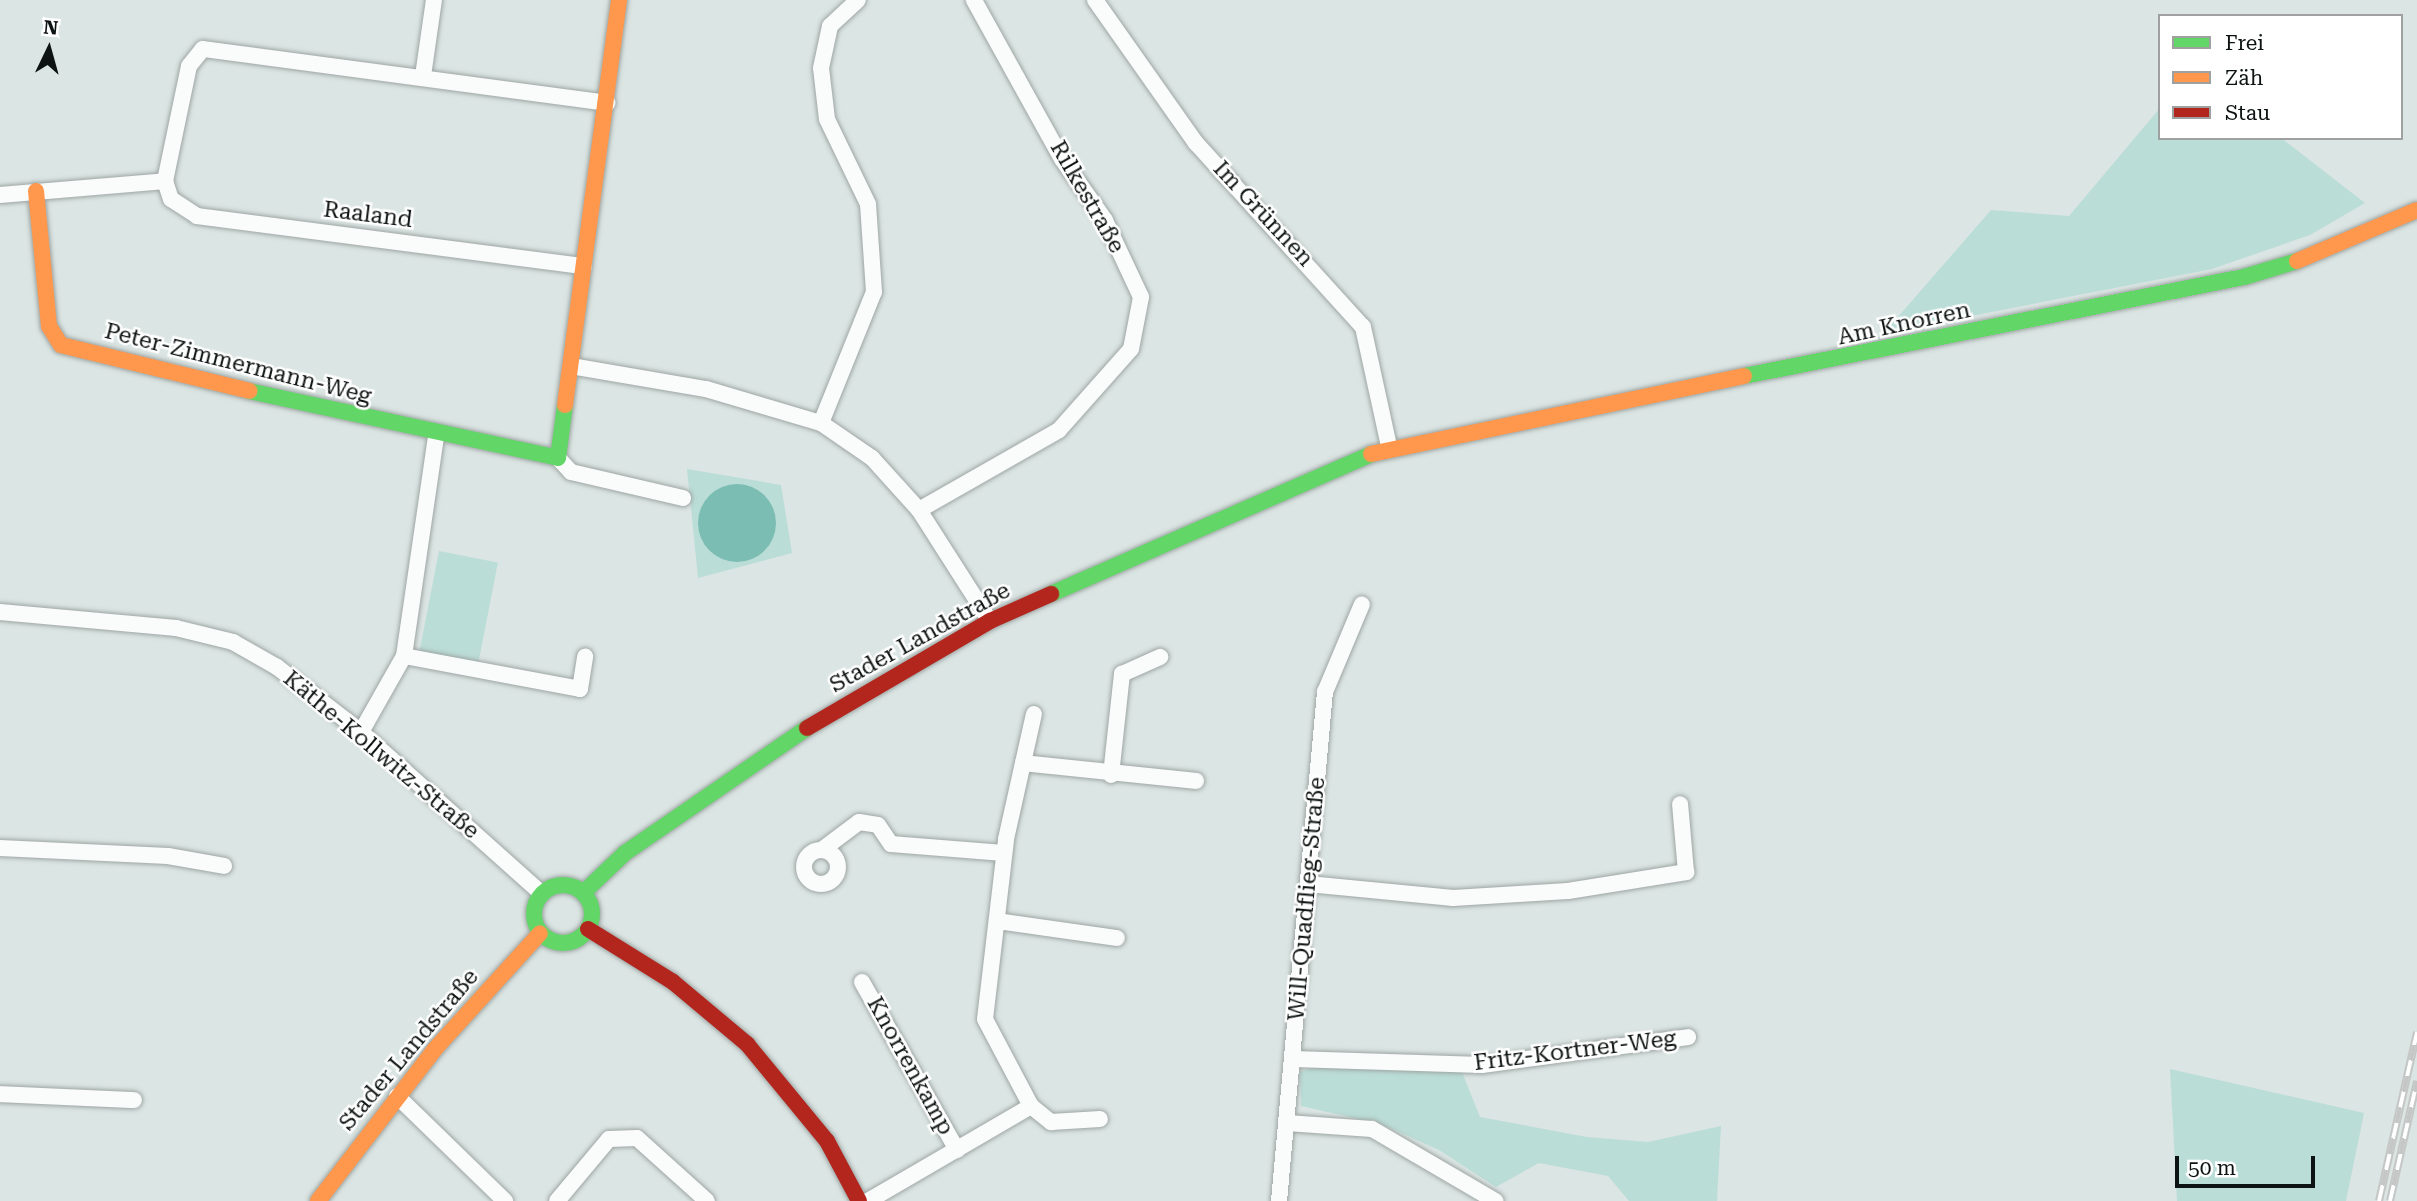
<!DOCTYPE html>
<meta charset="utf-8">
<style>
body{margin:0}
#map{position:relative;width:2417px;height:1201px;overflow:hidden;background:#dbe5e3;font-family:"Roboto Serif",serif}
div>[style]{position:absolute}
.green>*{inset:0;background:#bbddd7;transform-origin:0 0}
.water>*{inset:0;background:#7bbcb3}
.round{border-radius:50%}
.roads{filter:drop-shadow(0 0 2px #9ea6a4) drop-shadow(0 0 2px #9ea6a4)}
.street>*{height:16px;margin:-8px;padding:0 8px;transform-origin:8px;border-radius:8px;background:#fafbfb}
.street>.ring{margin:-8px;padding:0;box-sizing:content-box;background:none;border:16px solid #fafbfb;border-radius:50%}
.fast>*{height:16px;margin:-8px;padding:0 8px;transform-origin:8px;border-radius:8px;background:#63d668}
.fast>.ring{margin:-8px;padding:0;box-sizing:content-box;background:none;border:16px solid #63d668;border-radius:50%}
.slow>*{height:16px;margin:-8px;padding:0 8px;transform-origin:8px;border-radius:8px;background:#ff974d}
.jam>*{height:16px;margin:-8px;padding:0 8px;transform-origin:8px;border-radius:8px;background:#b3261e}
.rail>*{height:8px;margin-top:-4px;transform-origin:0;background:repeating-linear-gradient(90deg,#fff 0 16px,#c4c7c6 0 32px);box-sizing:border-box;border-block:2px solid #c4c7c6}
span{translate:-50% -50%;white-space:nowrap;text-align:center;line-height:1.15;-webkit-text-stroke:5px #fff;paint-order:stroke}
.street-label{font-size:23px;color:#0d1312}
.legend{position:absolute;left:2158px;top:14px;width:245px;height:126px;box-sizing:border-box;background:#fff;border:2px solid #9ea1a0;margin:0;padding:9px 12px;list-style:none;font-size:21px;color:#0d1312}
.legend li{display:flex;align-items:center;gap:14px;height:35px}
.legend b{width:35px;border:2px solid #9ea1a0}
.north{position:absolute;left:14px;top:14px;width:70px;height:70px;-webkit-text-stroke:5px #fff;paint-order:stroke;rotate:5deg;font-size:19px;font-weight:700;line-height:28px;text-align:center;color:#0d1312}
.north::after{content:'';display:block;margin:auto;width:24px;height:32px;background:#0d1312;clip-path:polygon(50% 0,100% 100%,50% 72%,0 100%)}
.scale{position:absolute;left:2175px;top:1156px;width:140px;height:32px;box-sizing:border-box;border:4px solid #0d1312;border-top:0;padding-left:9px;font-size:21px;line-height:24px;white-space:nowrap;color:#0d1312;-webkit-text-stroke:5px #fff;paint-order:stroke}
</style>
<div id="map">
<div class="green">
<div style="clip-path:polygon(2160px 108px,2160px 138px,2281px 138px,2365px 203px,2310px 235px,2212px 269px,1884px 333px,1991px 210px,2069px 216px)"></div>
<div style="clip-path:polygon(687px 469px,781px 485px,792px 553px,698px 578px)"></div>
<div style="left:439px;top:551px;width:60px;height:103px;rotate:11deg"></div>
<div style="clip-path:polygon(1322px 1064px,1462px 1072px,1480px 1117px,1587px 1137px,1648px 1142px,1721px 1126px,1717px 1201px,1629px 1201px,1608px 1176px,1539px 1163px,1496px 1187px,1439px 1150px,1381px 1124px,1301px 1106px,1300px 1072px)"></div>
<div style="clip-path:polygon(2170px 1069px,2364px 1113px,2346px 1201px,2177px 1201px)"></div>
</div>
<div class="water">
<div class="round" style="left:698px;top:484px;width:78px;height:78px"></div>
</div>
<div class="roads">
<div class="street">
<div style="left:1095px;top:0;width:175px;rotate:54.8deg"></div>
<div style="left:1196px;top:143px;width:248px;rotate:47.8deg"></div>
<div style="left:1363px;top:327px;width:122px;rotate:77.7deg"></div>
<div style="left:423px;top:76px;width:77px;rotate:-81.8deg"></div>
<div style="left:165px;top:181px;width:117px;rotate:-78.2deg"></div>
<div style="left:189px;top:66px;width:22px;rotate:-51deg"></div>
<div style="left:203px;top:49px;width:408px;rotate:7.6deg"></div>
<div style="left:0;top:195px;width:166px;rotate:-4.8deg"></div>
<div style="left:165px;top:181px;width:19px;rotate:72deg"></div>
<div style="left:171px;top:199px;width:31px;rotate:33deg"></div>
<div style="left:197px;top:216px;width:390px;rotate:7.4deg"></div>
<div style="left:571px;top:366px;width:137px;rotate:9.7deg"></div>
<div style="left:706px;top:389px;width:120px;rotate:16.5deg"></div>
<div style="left:821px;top:423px;width:62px;rotate:34.5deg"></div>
<div style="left:872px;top:458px;width:70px;rotate:47.9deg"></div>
<div style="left:919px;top:510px;width:132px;rotate:57.4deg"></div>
<div style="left:821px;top:423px;width:141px;rotate:-68deg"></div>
<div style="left:874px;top:292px;width:88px;rotate:-93.9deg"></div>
<div style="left:868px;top:204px;width:94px;rotate:-115.8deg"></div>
<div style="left:827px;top:119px;width:51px;rotate:-96.7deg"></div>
<div style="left:821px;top:68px;width:43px;rotate:-77.9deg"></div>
<div style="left:830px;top:26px;width:38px;rotate:-43deg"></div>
<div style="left:558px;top:458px;width:19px;rotate:47deg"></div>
<div style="left:571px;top:472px;width:115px;rotate:13.1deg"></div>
<div style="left:919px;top:510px;width:161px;rotate:-29.7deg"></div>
<div style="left:1059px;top:430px;width:108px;rotate:-48.4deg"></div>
<div style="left:1131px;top:349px;width:53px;rotate:-79.1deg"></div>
<div style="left:1141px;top:297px;width:85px;rotate:-115.1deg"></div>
<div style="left:1105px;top:220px;width:75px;rotate:-125.2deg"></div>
<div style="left:1062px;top:159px;width:182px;rotate:-119deg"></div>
<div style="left:0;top:612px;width:177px;rotate:5.2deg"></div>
<div style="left:176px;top:628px;width:59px;rotate:13.8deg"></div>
<div style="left:233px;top:642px;width:51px;rotate:29.6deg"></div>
<div style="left:277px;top:667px;width:106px;rotate:37.7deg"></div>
<div style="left:361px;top:732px;width:241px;rotate:41.8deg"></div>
<div style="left:404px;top:656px;width:179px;rotate:10.6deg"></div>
<div style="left:580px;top:689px;width:33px;rotate:-81deg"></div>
<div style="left:361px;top:732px;width:87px;rotate:-60.5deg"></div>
<div style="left:404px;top:656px;width:222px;rotate:-81.7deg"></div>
<div style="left:1023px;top:763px;width:174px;rotate:5.9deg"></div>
<div style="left:1111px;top:775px;width:102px;rotate:-83.8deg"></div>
<div style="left:1122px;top:674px;width:42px;rotate:-24.1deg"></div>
<div style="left:0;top:848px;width:168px;rotate:2.7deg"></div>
<div style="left:168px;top:856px;width:57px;rotate:10.1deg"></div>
<div style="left:823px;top:849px;width:45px;rotate:-36.9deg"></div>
<div style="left:859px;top:822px;width:19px;rotate:9deg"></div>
<div style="left:878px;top:825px;width:23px;rotate:56deg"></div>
<div style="left:891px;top:844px;width:113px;rotate:4.6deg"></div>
<div class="ring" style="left:804px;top:850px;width:18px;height:18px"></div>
<div style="left:1308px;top:884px;width:146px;rotate:5.5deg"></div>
<div style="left:1453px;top:898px;width:115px;rotate:-3.5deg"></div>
<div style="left:1568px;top:891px;width:120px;rotate:-9.1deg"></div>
<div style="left:1686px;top:872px;width:68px;rotate:-95deg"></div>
<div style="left:997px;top:921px;width:121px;rotate:8.1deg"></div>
<div style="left:862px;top:982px;width:193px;rotate:60.5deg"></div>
<div style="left:1293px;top:1059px;width:189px;rotate:1.8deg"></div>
<div style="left:1482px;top:1065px;width:208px;rotate:-7.7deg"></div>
<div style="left:0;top:1094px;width:134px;rotate:2.6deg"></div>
<div style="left:397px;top:1096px;width:151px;rotate:44.2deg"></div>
<div style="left:1031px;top:1106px;width:26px;rotate:39deg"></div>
<div style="left:1051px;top:1122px;width:49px;rotate:-3.5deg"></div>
<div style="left:1287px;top:1123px;width:85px;rotate:4deg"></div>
<div style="left:1372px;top:1129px;width:143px;rotate:30.3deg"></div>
<div style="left:557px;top:1201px;width:81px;rotate:-50deg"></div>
<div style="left:609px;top:1139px;width:28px;rotate:-2deg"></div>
<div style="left:637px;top:1138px;width:94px;rotate:42deg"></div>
<div style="left:868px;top:1201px;width:189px;rotate:-30.2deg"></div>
<div style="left:1031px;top:1106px;width:98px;rotate:-117.9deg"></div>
<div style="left:985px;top:1019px;width:181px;rotate:-83.3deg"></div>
<div style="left:1006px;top:839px;width:128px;rotate:-77.4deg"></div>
<div style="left:1279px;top:1201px;width:511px;rotate:-84.84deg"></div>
<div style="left:1325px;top:692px;width:95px;rotate:-67.2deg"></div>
</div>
<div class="fast">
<div style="left:1744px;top:376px;width:510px;rotate:-11.2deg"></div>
<div style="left:2244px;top:277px;width:55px;rotate:-16.8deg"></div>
<div style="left:249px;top:391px;width:316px;rotate:12.2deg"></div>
<div style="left:558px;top:458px;width:53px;rotate:-82.5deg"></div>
<div style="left:1051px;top:594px;width:349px;rotate:-23.6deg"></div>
<div class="ring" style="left:534px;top:885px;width:42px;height:42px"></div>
<div style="left:583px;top:893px;width:58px;rotate:-43.6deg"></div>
<div style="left:625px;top:853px;width:221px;rotate:-34.5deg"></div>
</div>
<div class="slow">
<div style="left:36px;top:191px;width:136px;rotate:84.5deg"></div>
<div style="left:49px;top:326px;width:22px;rotate:58deg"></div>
<div style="left:61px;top:345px;width:194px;rotate:13.7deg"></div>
<div style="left:2297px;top:261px;width:130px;rotate:-23deg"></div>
<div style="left:565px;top:405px;width:409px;rotate:-82.4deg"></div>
<div style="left:1371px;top:454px;width:381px;rotate:-11.8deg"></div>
<div style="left:318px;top:1201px;width:192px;rotate:-52.4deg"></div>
<div style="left:435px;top:1049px;width:156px;rotate:-47.8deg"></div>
</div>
<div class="jam">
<div style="left:807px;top:728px;width:212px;rotate:-30.3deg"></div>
<div style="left:990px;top:621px;width:67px;rotate:-23.9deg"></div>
<div style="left:588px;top:929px;width:100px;rotate:31.9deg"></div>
<div style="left:673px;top:982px;width:97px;rotate:40deg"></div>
<div style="left:747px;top:1044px;width:126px;rotate:50.5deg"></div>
<div style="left:827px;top:1141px;width:68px;rotate:61.9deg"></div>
</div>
</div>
<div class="rail">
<div style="left:2379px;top:1201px;width:173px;rotate:-77.3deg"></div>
<div style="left:2390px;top:1201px;width:123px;rotate:-77.3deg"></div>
</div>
<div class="street-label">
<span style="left:1087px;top:197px;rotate:60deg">Rilkestraße</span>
<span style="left:1263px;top:214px;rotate:47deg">Im Grünnen</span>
<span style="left:368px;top:215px;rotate:7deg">Raaland</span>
<span style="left:1904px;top:324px;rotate:-12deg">Am Knorren</span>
<span style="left:238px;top:364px;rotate:14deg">Peter-Zimmermann-Weg</span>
<span style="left:920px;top:638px;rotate:-29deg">Stader Landstraße</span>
<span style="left:381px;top:755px;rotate:40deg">Käthe-Kollwitz-Straße</span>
<span style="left:1307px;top:899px;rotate:-85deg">Will-Quadflieg-Straße</span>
<span style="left:409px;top:1050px;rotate:-50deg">Stader Landstraße</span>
<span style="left:1575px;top:1051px;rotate:-7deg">Fritz-Kortner-Weg</span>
<span style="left:910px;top:1066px;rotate:61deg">Knorrenkamp</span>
</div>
<ul class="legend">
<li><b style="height:9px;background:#63d668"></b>Frei</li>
<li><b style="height:9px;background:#ff974d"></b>Zäh</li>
<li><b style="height:9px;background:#b3261e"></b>Stau</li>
</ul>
<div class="north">N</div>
<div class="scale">50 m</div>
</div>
